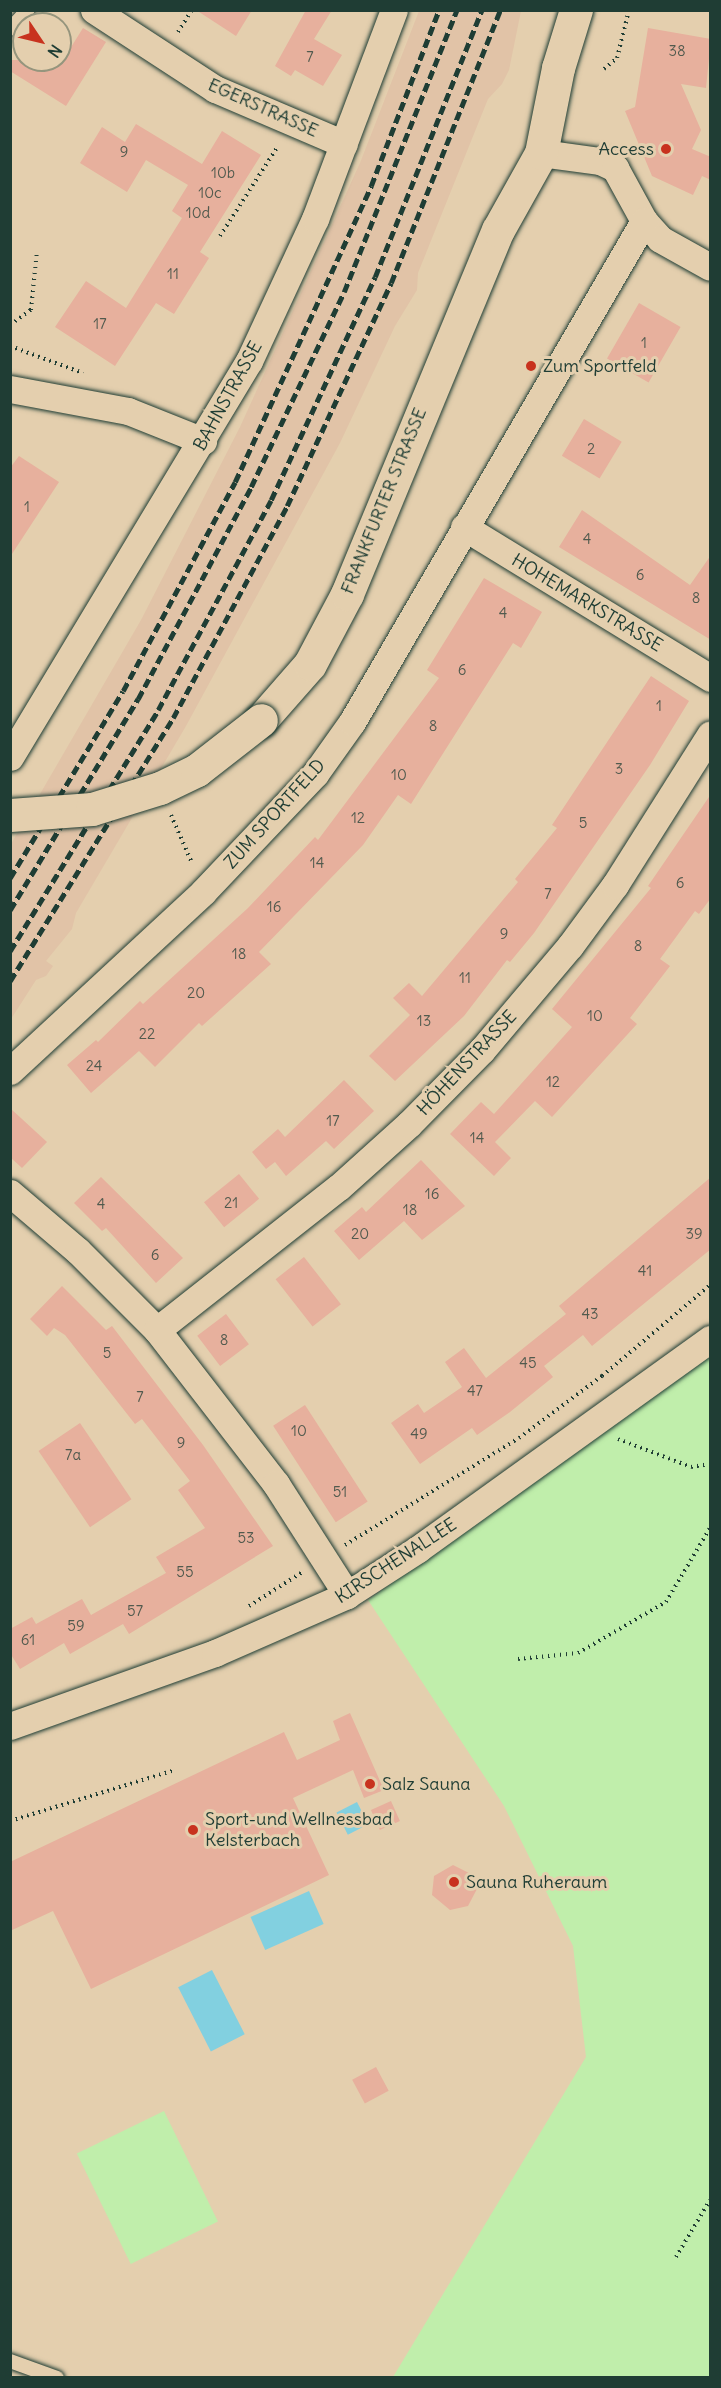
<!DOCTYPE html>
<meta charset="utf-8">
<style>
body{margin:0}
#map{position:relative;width:721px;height:2388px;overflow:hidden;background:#e4cfae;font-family:Delius,sans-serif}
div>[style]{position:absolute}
.built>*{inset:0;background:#e1c3a7}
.green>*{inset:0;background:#c0eeab;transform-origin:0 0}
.water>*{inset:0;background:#82d0e0;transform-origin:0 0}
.building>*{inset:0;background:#e7b09d;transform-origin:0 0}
.path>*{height:4px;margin-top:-2px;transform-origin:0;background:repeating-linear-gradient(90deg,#1f3d34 0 1.5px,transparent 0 6px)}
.roads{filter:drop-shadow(0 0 2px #1f3d34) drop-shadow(0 0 2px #1f3d34)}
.service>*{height:14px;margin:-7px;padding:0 7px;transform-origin:7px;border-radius:7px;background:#e4cfae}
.minor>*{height:27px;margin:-13.5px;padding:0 13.5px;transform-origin:13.5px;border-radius:13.5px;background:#e4cfae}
.tertiary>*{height:33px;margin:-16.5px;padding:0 16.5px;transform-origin:16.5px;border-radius:16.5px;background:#e4cfae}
.rail>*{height:4.5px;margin-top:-2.25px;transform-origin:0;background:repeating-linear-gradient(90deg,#1f3d34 0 9px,transparent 0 13.5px)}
.bridges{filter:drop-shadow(0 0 2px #1f3d34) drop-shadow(0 0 2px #1f3d34)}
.tertiary-bridge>*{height:33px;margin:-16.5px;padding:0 16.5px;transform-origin:16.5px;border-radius:16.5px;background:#e4cfae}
.dots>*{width:16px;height:16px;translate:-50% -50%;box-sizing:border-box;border:3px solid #e4cfae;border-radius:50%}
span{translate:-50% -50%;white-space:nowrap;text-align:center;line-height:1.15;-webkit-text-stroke:6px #e4cfae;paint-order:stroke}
.number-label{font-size:15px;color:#515a4e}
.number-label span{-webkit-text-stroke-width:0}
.street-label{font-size:18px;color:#1f3d34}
.poi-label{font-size:18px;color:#1f3d34}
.right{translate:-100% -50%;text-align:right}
.left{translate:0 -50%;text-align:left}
.frame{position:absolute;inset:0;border:12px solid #1f3d34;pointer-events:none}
.north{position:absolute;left:12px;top:12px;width:60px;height:60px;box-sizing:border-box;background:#e4cfae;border:2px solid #95957d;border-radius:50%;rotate:125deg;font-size:16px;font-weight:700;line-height:24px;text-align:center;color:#1f3d34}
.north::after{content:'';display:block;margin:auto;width:21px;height:27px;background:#c8321e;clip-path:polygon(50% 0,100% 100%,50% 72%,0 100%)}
</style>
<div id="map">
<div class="built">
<div style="clip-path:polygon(419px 11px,521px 11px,509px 70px,502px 84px,488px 99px,418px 273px,417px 290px,395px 326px,340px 443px,186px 726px,76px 913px,72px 929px,46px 961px,53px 966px,46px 976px,36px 980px,11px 1019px,11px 844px,141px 620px,240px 427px,360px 163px)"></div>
</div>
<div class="green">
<div style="clip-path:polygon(710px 1355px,710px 2377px,393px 2377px,586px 2057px,573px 1946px,504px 1806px,368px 1600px)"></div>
<div style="left:164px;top:2111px;width:123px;height:97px;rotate:64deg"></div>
</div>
<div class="water">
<div style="left:357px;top:1802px;width:25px;height:23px;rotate:63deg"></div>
<div style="left:309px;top:1891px;width:36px;height:64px;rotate:66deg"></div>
<div style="left:212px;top:1970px;width:72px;height:38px;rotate:63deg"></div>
</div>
<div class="building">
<div style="clip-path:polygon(196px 10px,252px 10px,236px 36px)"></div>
<div style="clip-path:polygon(306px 10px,332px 10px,314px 39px,342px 55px,323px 86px,295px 70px,291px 76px,275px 66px)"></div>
<div style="clip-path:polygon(83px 28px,106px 42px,66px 106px,10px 71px,10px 60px,63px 60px)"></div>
<div style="clip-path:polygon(648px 28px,711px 39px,706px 88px,681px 84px,701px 130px,692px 149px,711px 157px,711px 180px,702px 176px,693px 195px,652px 176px,625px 111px,635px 107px)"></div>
<div style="clip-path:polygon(136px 124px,202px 164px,222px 131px,261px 155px,200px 252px,209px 258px,174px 314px,156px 303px,115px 366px,55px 327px,86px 281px,126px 308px,182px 218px,172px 211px,188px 185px,146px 160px,127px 192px,80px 163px,102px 127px,125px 142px)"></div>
<div style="left:639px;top:303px;width:48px;height:64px;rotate:30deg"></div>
<div style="left:584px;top:419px;width:44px;height:43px;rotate:31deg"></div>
<div style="clip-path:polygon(19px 456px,59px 482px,10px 557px,10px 468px)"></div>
<div style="clip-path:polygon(582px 510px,690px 585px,711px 555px,711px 640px,559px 547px)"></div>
<div style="clip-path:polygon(484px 578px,542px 612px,521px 648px,513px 643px,411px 804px,398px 795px,363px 845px,259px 952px,271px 964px,202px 1026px,199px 1023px,155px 1067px,139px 1051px,91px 1093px,67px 1065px,96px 1040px,98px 1042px,140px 1001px,143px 1004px,248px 908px,315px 837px,318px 840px,439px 678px,427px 670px)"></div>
<div style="clip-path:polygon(651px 676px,689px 701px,650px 765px,534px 933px,510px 962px,507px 960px,464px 1016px,395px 1081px,369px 1056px,410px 1015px,393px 998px,409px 983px,422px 996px,518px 882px,515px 879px,557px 828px,552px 825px)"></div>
<div style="clip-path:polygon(711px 794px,711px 898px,699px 914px,695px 911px,660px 959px,670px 966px,630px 1018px,637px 1024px,552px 1117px,535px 1101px,495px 1142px,511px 1158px,494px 1176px,450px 1134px,481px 1102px,494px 1114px,572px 1027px,552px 1009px,651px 888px,648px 886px)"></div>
<div style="clip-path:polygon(344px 1080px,374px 1111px,334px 1149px,326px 1141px,286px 1176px,275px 1162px,266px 1169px,252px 1152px,278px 1129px,285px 1137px)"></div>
<div style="clip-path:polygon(10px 1108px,47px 1142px,22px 1168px,10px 1157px)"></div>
<div style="clip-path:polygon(421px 1160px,465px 1206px,422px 1240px,404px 1221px,359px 1260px,334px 1231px,362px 1207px,366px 1212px)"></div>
<div style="left:239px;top:1174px;width:32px;height:45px;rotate:51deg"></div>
<div style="clip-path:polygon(101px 1177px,183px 1258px,156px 1283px,106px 1228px,102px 1231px,74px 1203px)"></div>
<div style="clip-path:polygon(711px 1177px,711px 1249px,592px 1346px,583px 1335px,544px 1366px,553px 1377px,510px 1412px,477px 1435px,472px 1428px,420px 1464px,391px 1423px,418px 1404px,424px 1413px,462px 1387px,445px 1362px,464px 1348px,486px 1378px,566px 1314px,559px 1306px)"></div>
<div style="left:304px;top:1257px;width:60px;height:36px;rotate:52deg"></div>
<div style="clip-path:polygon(62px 1286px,106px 1330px,112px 1326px,203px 1445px,273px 1546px,129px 1634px,123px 1624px,70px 1654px,64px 1643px,20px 1669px,10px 1653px,10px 1629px,32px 1617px,36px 1624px,82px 1599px,91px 1615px,166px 1573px,156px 1557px,205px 1528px,178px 1490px,190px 1481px,142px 1419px,135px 1424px,65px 1335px,54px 1328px,47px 1336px,30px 1319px)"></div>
<div style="left:226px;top:1314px;width:38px;height:36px;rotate:53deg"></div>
<div style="left:305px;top:1405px;width:115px;height:38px;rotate:57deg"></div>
<div style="left:80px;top:1423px;width:92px;height:50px;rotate:56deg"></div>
<div style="clip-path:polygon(350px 1713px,384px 1790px,364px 1798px,353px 1770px,293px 1798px,329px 1875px,91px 1989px,53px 1911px,10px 1931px,10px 1862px,284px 1732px,297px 1760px,340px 1740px,333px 1721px)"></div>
<div style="left:391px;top:1801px;width:22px;height:22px;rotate:66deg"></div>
<div style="clip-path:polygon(453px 1865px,471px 1874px,478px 1887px,468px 1906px,450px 1910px,432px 1895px,434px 1876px)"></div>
<div style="left:376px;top:2067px;width:27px;height:27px;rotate:62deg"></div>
</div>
<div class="path">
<div style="left:178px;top:32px;width:26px;rotate:-58deg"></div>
<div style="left:604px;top:69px;width:17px;rotate:-40deg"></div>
<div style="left:617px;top:58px;width:49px;rotate:-76deg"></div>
<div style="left:220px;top:236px;width:107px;rotate:-57.2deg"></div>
<div style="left:10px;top:325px;width:26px;rotate:-36deg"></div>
<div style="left:31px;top:310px;width:59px;rotate:-84.2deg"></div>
<div style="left:10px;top:346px;width:78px;rotate:20.3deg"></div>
<div style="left:171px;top:815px;width:52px;rotate:66.4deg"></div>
<div style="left:618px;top:1439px;width:78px;rotate:21deg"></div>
<div style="left:691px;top:1467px;width:19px;rotate:-9deg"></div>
<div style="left:345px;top:1545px;width:204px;rotate:-31.6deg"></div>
<div style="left:519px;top:1438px;width:104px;rotate:-36.8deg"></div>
<div style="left:602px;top:1376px;width:141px;rotate:-40.1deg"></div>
<div style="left:249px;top:1606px;width:62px;rotate:-32.4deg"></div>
<div style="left:518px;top:1659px;width:60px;rotate:-5.7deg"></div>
<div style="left:578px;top:1653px;width:102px;rotate:-30.1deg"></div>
<div style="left:666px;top:1602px;width:86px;rotate:-59.3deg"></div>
<div style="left:10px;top:1821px;width:173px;rotate:-17.2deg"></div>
<div style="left:676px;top:2257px;width:66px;rotate:-59.2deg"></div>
</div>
<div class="roads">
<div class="service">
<div style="left:10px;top:29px;width:26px;rotate:-47deg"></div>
<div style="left:10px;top:2361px;width:50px;rotate:19.9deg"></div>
</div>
<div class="minor">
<div style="left:94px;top:10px;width:145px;rotate:33.1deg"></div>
<div style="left:215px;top:89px;width:140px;rotate:23.1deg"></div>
<div style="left:541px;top:153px;width:60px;rotate:7.7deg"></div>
<div style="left:600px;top:161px;width:17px;rotate:25deg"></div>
<div style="left:615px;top:168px;width:60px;rotate:61.3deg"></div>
<div style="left:644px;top:221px;width:24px;rotate:48deg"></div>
<div style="left:660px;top:239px;width:57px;rotate:29.2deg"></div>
<div style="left:10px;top:389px;width:120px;rotate:10.6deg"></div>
<div style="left:128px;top:411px;width:81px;rotate:21.8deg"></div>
<div style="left:464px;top:527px;width:289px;rotate:31.5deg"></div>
<div style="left:10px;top:757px;width:463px;rotate:-58.9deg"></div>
<div style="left:249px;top:361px;width:157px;rotate:-65.1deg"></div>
<div style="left:315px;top:219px;width:223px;rotate:-69.3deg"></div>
<div style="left:10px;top:1071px;width:263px;rotate:-42.8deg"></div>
<div style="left:203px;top:892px;width:163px;rotate:-46.5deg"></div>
<div style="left:315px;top:774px;width:64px;rotate:-54.6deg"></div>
<div style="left:352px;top:722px;width:580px;rotate:-59.76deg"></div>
<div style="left:10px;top:1193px;width:89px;rotate:40.5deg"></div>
<div style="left:78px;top:1251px;width:112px;rotate:45deg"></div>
<div style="left:157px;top:1330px;width:195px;rotate:52.3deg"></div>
<div style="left:276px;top:1484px;width:132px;rotate:57.4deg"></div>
<div style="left:157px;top:1330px;width:231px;rotate:-38.2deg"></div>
<div style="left:339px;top:1187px;width:94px;rotate:-42deg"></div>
<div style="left:409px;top:1124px;width:104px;rotate:-45.4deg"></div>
<div style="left:482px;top:1050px;width:136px;rotate:-49.8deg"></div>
<div style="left:570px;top:946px;width:76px;rotate:-53.6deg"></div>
<div style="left:615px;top:885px;width:178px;rotate:-57.7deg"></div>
<div style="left:10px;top:1726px;width:218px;rotate:-19.6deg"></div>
<div style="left:215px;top:1653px;width:144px;rotate:-23.7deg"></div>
<div style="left:347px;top:1595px;width:85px;rotate:-32.9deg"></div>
<div style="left:418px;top:1549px;width:360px;rotate:-35.7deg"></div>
</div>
<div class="tertiary">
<div style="left:261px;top:720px;width:74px;rotate:-48.8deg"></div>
<div style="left:310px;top:664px;width:79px;rotate:-62.1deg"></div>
<div style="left:347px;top:594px;width:394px;rotate:-67.5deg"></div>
<div style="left:498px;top:230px;width:88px;rotate:-60.8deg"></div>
<div style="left:541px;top:153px;width:87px;rotate:-78.7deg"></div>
<div style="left:558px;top:68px;width:61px;rotate:-72.8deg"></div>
</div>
</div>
<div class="rail">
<div style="left:10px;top:878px;width:218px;rotate:-58.9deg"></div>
<div style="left:123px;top:691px;width:237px;rotate:-61.8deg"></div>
<div style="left:235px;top:482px;width:326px;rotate:-65.3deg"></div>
<div style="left:371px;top:186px;width:189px;rotate:-68.9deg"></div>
<div style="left:10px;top:910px;width:247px;rotate:-58.8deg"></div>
<div style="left:138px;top:699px;width:240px;rotate:-61.9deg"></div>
<div style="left:251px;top:487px;width:216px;rotate:-64.5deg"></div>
<div style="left:344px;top:292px;width:304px;rotate:-68.2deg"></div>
<div style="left:10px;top:951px;width:283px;rotate:-58.4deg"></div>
<div style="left:158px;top:710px;width:238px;rotate:-61.7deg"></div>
<div style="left:271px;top:500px;width:246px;rotate:-65deg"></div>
<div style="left:375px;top:277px;width:288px;rotate:-68.2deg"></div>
<div style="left:10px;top:981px;width:309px;rotate:-58.2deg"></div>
<div style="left:173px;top:718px;width:241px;rotate:-61.7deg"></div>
<div style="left:287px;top:506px;width:246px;rotate:-65deg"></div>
<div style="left:391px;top:283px;width:294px;rotate:-68.2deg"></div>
</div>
<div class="bridges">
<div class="tertiary-bridge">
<div style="left:10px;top:815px;width:82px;rotate:-4.2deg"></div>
<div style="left:92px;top:809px;width:71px;rotate:-17.2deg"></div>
<div style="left:160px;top:788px;width:41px;rotate:-25.9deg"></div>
<div style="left:197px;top:770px;width:81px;rotate:-38deg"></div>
</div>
</div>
<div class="dots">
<div style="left:666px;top:149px;background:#c8321e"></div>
<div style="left:531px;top:366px;background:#c8321e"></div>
<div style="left:370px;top:1784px;background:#c8321e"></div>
<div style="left:193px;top:1830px;background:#c8321e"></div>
<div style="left:454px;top:1882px;background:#c8321e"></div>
</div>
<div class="number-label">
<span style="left:677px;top:51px">38</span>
<span style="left:310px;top:57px">7</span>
<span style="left:124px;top:152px">9</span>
<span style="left:223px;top:173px">10b</span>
<span style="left:210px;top:193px">10c</span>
<span style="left:198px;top:213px">10d</span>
<span style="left:173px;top:274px">11</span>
<span style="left:100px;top:324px">17</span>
<span style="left:644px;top:343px">1</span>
<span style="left:591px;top:449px">2</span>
<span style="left:27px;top:507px">1</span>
<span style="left:587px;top:539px">4</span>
<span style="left:640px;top:575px">6</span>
<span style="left:696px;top:598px">8</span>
<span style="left:503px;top:613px">4</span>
<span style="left:462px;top:670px">6</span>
<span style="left:659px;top:706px">1</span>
<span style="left:433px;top:726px">8</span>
<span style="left:619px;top:769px">3</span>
<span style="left:399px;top:775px">10</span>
<span style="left:358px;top:818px">12</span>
<span style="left:583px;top:823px">5</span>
<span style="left:317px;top:863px">14</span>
<span style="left:680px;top:883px">6</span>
<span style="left:548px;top:894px">7</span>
<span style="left:274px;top:907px">16</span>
<span style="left:504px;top:934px">9</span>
<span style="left:638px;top:946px">8</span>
<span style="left:239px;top:954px">18</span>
<span style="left:465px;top:978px">11</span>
<span style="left:196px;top:993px">20</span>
<span style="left:595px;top:1016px">10</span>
<span style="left:424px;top:1021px">13</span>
<span style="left:147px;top:1034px">22</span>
<span style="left:94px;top:1066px">24</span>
<span style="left:553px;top:1082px">12</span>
<span style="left:333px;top:1121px">17</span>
<span style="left:477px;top:1138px">14</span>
<span style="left:432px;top:1194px">16</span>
<span style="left:231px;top:1203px">21</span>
<span style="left:101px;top:1204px">4</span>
<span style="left:410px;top:1210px">18</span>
<span style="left:360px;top:1234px">20</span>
<span style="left:694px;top:1234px">39</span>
<span style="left:155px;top:1255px">6</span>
<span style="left:645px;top:1271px">41</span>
<span style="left:590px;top:1314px">43</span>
<span style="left:224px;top:1340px">8</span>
<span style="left:107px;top:1353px">5</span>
<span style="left:528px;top:1363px">45</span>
<span style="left:475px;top:1391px">47</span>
<span style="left:140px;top:1397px">7</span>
<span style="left:299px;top:1431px">10</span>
<span style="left:419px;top:1434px">49</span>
<span style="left:181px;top:1443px">9</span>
<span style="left:73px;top:1455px">7a</span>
<span style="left:340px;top:1492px">51</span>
<span style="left:246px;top:1538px">53</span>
<span style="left:185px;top:1572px">55</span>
<span style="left:135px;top:1611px">57</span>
<span style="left:76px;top:1626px">59</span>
<span style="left:28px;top:1640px">61</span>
</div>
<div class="street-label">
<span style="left:263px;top:108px;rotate:24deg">EGERSTRASSE</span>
<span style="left:228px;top:396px;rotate:-61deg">BAHNSTRASSE</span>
<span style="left:384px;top:501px;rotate:-68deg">FRANKFURTER STRASSE</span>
<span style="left:587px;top:603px;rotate:31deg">HOHEMARKSTRASSE</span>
<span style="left:275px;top:814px;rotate:-48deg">ZUM SPORTFELD</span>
<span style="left:467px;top:1063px;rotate:-47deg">HÖHENSTRASSE</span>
<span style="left:396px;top:1561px;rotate:-33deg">KIRSCHENALLEE</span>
</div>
<div class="poi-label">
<span class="right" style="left:654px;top:149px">Access</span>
<span class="left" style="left:543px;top:366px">Zum Sportfeld</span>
<span class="left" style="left:382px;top:1784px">Salz Sauna</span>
<span class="left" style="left:205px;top:1830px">Sport-und Wellnessbad<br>Kelsterbach</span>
<span class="left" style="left:466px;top:1882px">Sauna Ruheraum</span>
</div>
<div class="frame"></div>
<div class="north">N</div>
</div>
